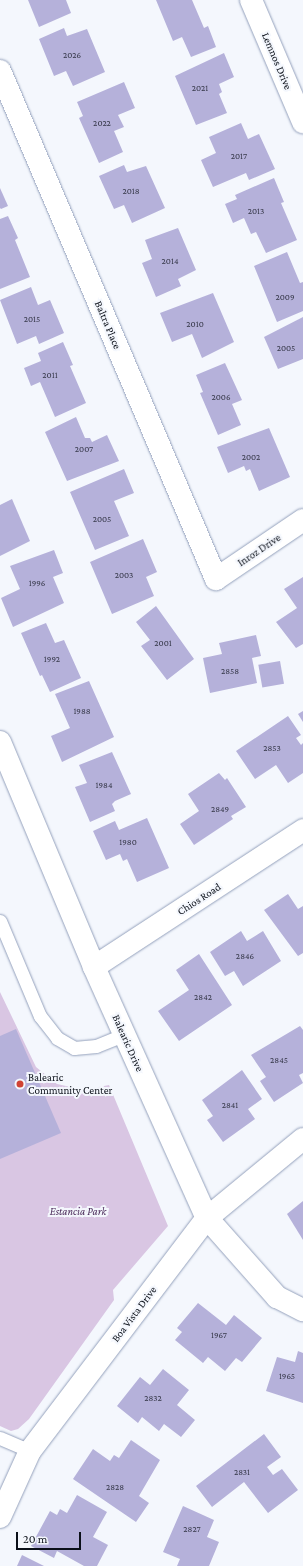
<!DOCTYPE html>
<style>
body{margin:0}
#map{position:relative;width:303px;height:1566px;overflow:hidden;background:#f4f7fd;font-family:"Crimson Pro",serif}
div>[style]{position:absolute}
.green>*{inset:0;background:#d9c6e3}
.building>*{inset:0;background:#b5b1da;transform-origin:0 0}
.roads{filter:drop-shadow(0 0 1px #94a1bc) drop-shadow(0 0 1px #94a1bc)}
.lane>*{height:13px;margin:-6.5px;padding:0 6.5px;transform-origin:6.5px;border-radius:6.5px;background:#fff}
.street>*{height:22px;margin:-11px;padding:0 11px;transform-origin:11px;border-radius:11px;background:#fff}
.dots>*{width:11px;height:11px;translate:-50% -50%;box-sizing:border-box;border:2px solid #f4f7fd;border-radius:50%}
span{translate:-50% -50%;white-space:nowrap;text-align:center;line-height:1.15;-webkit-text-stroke:4px #f4f7fd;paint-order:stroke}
.number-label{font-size:9px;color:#363849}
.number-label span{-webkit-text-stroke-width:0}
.street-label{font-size:11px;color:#0b1019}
.poi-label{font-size:11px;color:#0b1019}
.left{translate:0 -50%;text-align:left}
.park-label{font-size:11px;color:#492958;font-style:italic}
.scale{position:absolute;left:16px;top:1532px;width:65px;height:18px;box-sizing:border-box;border:2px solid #0b1019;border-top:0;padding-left:5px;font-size:12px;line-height:14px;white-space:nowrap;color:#0b1019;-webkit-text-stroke:3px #f4f7fd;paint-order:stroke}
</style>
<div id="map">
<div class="green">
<div style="clip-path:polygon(0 992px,36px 1067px,57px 1084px,84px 1090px,109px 1085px,168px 1226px,113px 1290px,114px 1300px,29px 1419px,18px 1429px,11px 1431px,0 1426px)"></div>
</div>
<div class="building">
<div style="clip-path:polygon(28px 0,66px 0,71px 13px,39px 27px)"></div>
<div style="clip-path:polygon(156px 0,192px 0,204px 28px,208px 26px,216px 47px,191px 57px,182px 37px,173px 41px)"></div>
<div style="clip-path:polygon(64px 28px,67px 36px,87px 29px,105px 72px,73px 86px,66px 71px,54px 76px,39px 39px)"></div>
<div style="clip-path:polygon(224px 53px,234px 77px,219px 84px,222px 92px,219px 94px,227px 113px,196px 125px,175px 76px)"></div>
<div style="clip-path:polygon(124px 82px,135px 108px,118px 115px,124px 127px,114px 131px,123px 152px,99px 163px,79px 118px,83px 116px,77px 102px)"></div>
<div style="clip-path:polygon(241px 123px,248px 139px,259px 134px,275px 169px,249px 180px,246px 173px,213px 187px,201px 160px,216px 153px,209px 137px)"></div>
<div style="clip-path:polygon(124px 165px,127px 172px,146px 166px,165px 208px,132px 223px,124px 205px,114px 209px,99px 176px)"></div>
<div style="clip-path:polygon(274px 178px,284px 202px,281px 203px,297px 240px,266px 253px,256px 232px,251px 234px,244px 218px,233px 223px,225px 204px,237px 199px,235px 195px)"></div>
<div style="clip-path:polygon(0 188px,8px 206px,1px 209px,0 208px)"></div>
<div style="clip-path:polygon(8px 216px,18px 238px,15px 240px,30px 277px,0 289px,0 219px)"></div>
<div style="clip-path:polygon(178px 228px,196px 270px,178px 279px,181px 286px,156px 297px,142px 263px,152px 259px,145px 240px)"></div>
<div style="clip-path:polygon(287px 252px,300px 283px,303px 282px,303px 311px,277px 322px,254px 266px)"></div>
<div style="clip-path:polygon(31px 287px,38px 305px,50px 300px,64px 333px,39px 344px,36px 336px,17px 344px,0 300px)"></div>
<div style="clip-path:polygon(213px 293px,234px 342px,202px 358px,192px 334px,172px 342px,160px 313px)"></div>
<div style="clip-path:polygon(303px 317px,303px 359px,278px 369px,264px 337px)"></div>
<div style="clip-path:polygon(63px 342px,73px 365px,70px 366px,86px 403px,55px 417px,40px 382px,31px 386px,24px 368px,41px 361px,38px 353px)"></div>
<div style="clip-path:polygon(225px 363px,242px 400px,232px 404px,241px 425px,218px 435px,200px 393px,203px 392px,196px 375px)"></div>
<div style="clip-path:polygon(76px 417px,85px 438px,90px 438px,92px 442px,107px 435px,119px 461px,67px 481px,45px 432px)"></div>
<div style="clip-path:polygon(269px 428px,290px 477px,259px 491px,250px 469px,246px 471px,244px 466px,228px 473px,217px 447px)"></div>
<div style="clip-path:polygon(124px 469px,134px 493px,114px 501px,129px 536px,95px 550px,70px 492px)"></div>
<div style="clip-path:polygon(12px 499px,30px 541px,0 556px,0 505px)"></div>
<div style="clip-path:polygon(143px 539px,157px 572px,146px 577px,154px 596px,112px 614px,90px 562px)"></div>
<div style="clip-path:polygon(54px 550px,63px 573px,53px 577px,64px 603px,13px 627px,1px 598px,20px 589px,10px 566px)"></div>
<div style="clip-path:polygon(303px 577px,303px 644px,296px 648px,276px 622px,297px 608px,284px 589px)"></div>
<div style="clip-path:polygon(156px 606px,194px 659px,167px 680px,141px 646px,150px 640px,136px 622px)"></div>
<div style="clip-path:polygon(46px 623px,55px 643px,64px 640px,81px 678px,50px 692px,42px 675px,40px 676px,21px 633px)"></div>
<div style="clip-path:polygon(256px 635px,261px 656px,252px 658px,257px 683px,210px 693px,203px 658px,222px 654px,219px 643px)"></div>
<div style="left:280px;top:661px;width:23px;height:22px;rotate:80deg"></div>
<div style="clip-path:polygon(89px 681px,114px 737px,62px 762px,51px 736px,70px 728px,55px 694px)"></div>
<div style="clip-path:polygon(303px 711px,303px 722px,298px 714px)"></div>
<div style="clip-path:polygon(288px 716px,301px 735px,296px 738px,301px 745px,303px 743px,303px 773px,288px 783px,276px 765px,255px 779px,236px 751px)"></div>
<div style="clip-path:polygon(112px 752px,131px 794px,115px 801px,112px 804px,115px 811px,90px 822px,75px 787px,87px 783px,79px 765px)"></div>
<div style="clip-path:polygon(219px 773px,225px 780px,227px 778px,246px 807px,231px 816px,233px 819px,194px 845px,180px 824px,199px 811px,188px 794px)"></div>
<div style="clip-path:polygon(147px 818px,169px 868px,137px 882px,127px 859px,123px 861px,120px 854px,106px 860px,93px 831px,115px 821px,119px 830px)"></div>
<div style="clip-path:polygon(288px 894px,298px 909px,303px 906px,303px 953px,298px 956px,264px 910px)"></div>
<div style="clip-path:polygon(241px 931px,247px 941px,263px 931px,281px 961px,243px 986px,234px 971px,225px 976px,210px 952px)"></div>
<div style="clip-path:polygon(199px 954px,232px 1005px,179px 1041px,158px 1011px,189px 990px,176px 970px)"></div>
<div style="clip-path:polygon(300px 1026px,303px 1030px,303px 1073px,299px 1075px,303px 1083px,274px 1102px,260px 1081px,266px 1077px,251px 1055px)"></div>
<div style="clip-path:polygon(16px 1029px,61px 1133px,0 1159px,0 1036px)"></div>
<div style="clip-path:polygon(242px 1070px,262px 1099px,248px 1109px,255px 1119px,223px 1142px,207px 1120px,213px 1116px,202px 1100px)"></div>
<div style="clip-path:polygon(303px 1201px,303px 1240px,287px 1214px)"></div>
<div style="clip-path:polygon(198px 1303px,226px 1325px,234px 1315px,262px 1338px,242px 1362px,236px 1358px,225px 1371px,208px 1357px,203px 1363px,175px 1340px,182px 1332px,177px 1328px)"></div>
<div style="clip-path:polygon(298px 1351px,303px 1353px,303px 1403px,266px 1391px,277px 1357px,295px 1362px)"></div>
<div style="clip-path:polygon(163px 1369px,189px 1390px,177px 1405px,195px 1420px,181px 1437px,164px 1424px,159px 1431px,142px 1417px,138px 1423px,117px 1406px,140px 1377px,150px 1385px)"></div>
<div style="clip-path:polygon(264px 1434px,281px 1457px,267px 1467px,273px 1475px,282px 1469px,298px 1490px,268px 1513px,244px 1482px,212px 1507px,196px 1486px)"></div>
<div style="clip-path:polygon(131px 1440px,160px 1460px,139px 1496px,149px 1503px,136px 1522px,73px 1479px,93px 1449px,110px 1461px,114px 1455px,119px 1458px)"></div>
<div style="clip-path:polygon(77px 1495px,107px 1512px,93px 1537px,108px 1545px,97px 1566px,84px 1566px,57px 1551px,54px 1558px,31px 1546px,50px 1511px,57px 1515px,60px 1509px,67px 1513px)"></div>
<div style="clip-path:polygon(183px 1506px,214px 1520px,207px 1537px,219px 1542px,209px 1566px,177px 1566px,180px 1559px,163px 1552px)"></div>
<div style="clip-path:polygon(22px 1555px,44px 1566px,17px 1566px)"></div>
</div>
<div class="roads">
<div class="lane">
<div style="left:0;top:921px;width:103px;rotate:67.2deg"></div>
<div style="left:40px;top:1016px;width:28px;rotate:52deg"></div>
<div style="left:57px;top:1038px;width:20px;rotate:30deg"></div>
<div style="left:74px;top:1048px;width:22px;rotate:-5deg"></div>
<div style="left:96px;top:1046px;width:31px;rotate:-22deg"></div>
<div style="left:0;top:1438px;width:33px;rotate:23deg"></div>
</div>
<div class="street">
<div style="left:251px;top:0;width:133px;rotate:66.9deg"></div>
<div style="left:0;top:71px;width:552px;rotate:66.96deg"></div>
<div style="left:216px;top:579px;width:105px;rotate:-34.1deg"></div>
<div style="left:0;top:742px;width:244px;rotate:67.3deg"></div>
<div style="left:94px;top:967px;width:275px;rotate:65.8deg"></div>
<div style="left:207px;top:1218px;width:106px;rotate:48.5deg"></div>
<div style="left:277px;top:1297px;width:29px;rotate:27deg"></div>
<div style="left:94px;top:967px;width:250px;rotate:-33.2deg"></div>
<div style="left:0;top:1517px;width:72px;rotate:-65.6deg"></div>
<div style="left:30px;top:1451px;width:293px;rotate:-52.8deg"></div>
<div style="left:207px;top:1218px;width:124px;rotate:-39.5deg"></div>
</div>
</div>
<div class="dots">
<div style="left:20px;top:1084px;background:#d04334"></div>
</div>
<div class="number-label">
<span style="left:72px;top:55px">2026</span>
<span style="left:200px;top:88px">2021</span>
<span style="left:102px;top:123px">2022</span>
<span style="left:239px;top:156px">2017</span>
<span style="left:131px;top:191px">2018</span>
<span style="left:256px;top:211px">2013</span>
<span style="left:170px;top:261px">2014</span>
<span style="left:285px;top:297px">2009</span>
<span style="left:32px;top:319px">2015</span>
<span style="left:195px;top:324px">2010</span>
<span style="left:286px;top:348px">2005</span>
<span style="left:50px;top:375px">2011</span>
<span style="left:221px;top:397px">2006</span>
<span style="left:84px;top:449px">2007</span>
<span style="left:251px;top:457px">2002</span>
<span style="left:102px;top:519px">2005</span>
<span style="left:124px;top:575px">2003</span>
<span style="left:37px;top:583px">1996</span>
<span style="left:163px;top:643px">2001</span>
<span style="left:52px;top:659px">1992</span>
<span style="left:230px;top:671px">2858</span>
<span style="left:82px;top:711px">1988</span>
<span style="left:272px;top:748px">2853</span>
<span style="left:104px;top:785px">1984</span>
<span style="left:220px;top:809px">2849</span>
<span style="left:128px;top:842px">1980</span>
<span style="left:245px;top:956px">2846</span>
<span style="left:203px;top:997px">2842</span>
<span style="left:279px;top:1060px">2845</span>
<span style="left:230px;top:1105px">2841</span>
<span style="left:219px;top:1335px">1967</span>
<span style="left:287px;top:1376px">1965</span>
<span style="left:153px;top:1398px">2832</span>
<span style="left:242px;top:1472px">2831</span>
<span style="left:115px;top:1487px">2828</span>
<span style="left:192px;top:1529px">2827</span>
</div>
<div class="street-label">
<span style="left:277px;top:61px;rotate:67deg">Lemnos Drive</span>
<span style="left:108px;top:325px;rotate:67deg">Baltra Place</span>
<span style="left:259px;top:550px;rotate:-34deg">Inroz Drive</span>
<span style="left:199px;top:899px;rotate:-33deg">Chios Road</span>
<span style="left:128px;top:1043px;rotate:66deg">Balearic Drive</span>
<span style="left:134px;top:1314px;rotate:-53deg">Boa Vista Drive</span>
</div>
<div class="poi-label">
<span class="left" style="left:28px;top:1084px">Balearic<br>Community Center</span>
</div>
<div class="park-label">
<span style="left:78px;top:1211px">Estancia Park</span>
</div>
<div class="scale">20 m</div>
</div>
